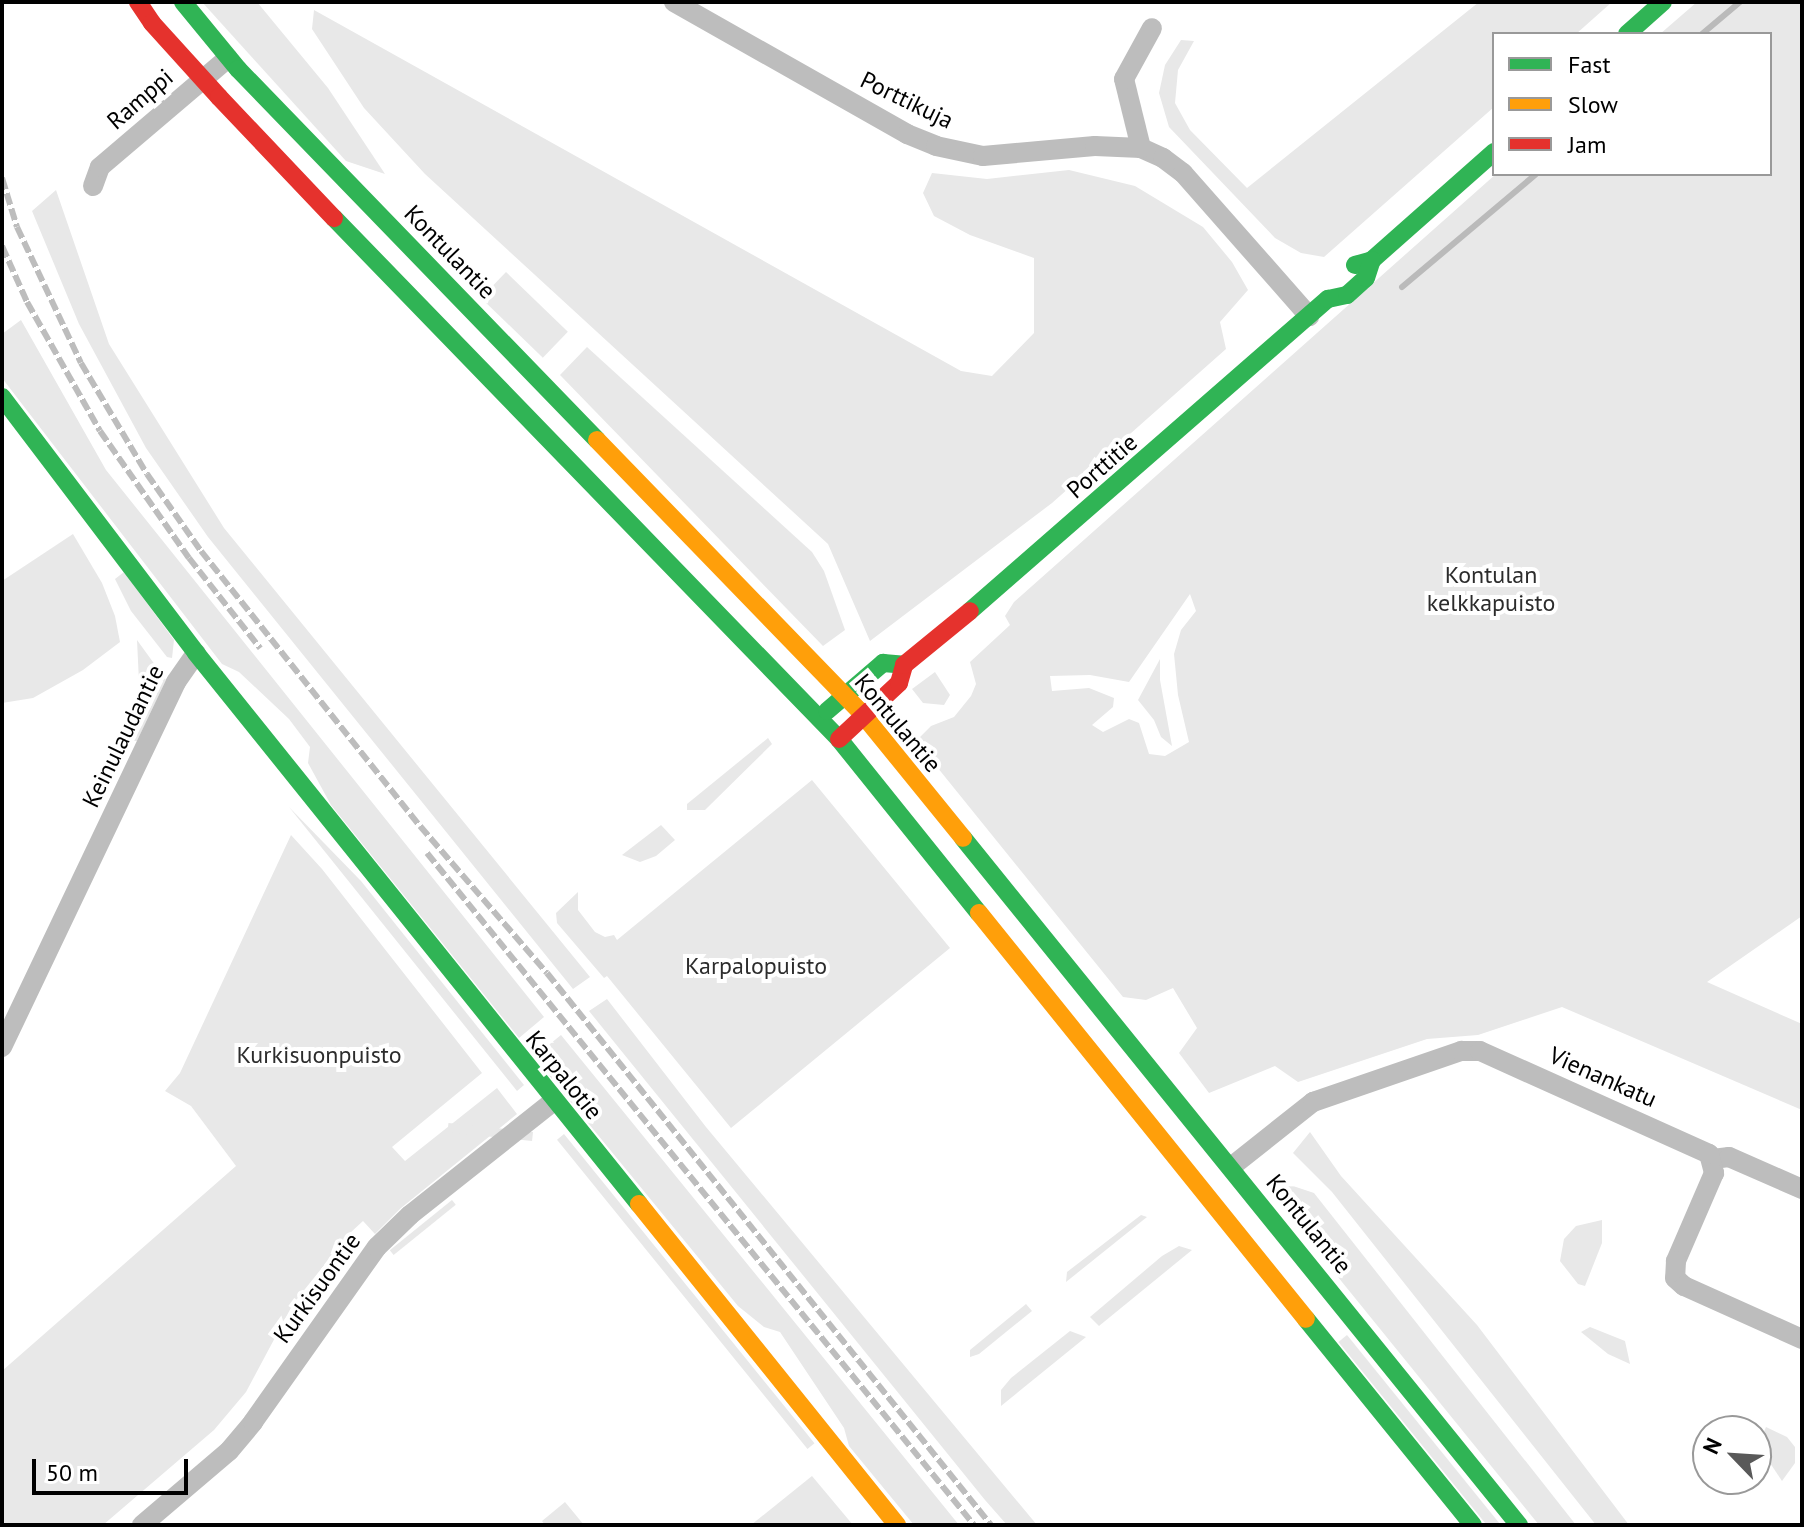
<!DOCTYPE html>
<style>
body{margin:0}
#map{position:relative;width:1804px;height:1527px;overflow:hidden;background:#fff;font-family:"PT Sans",sans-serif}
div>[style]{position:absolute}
.green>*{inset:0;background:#e8e8e8;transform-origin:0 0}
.stream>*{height:6px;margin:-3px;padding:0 3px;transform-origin:3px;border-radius:3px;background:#bababa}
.street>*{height:20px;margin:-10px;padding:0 10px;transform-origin:10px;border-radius:10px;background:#bdbdbd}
.fast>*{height:18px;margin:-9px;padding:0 9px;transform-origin:9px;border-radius:9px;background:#30b455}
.slow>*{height:18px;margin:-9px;padding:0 9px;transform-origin:9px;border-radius:9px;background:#ff9f0a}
.jam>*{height:18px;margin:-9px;padding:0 9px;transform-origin:9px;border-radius:9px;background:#e5322d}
.rail>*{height:6px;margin-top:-3px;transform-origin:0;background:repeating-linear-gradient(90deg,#bdbdbd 0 12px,transparent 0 16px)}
span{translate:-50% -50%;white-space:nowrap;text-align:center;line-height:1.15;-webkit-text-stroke:8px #fff;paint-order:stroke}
.street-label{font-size:24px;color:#000}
.park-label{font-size:24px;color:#2c2c2c}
.frame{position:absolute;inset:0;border:4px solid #000;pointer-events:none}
.legend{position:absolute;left:1492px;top:32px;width:280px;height:144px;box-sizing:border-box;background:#fff;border:2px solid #999;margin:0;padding:10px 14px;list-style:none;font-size:24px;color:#000}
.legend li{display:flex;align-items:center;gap:16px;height:40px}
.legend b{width:40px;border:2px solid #999}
.north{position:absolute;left:1692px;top:1415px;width:80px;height:80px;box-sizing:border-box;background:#fff;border:2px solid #999;border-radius:50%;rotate:295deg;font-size:22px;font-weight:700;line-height:32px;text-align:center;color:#000}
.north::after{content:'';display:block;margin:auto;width:28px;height:36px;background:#595959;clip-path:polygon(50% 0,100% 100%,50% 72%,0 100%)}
.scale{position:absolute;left:32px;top:1459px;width:156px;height:36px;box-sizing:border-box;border:4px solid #000;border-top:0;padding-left:10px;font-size:24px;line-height:28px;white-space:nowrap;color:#000;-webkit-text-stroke:6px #fff;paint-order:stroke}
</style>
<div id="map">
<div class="green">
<div style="clip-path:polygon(202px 2px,257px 2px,328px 88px,385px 174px,346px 161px)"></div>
<div style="clip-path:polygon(1479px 2px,1612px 2px,1576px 34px,1494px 34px,1494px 107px,1324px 257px,1301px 253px,1275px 238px,1169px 127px,1159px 93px,1165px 65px,1181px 40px,1194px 41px,1178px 70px,1175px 103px,1190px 130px,1247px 188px)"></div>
<div style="clip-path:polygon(evenodd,1697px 2px,1802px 2px,1802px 916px,1707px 982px,1802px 1024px,1802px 1110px,1562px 1007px,1478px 1035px,1427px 1039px,1298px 1082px,1275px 1066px,1209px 1093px,1179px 1053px,1197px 1028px,1173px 988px,1146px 1000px,1123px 997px,916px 741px,931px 726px,954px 717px,971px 696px,976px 684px,970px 662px,1010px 625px,1005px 616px,1014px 602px,1496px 174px,1770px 174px,1770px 34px,1660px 34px,1697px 2px,1190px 594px,1196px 611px,1181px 630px,1174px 654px,1178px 695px,1189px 742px,1165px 756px,1149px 754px,1139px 723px,1129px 719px,1103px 732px,1092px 725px,1113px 707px,1114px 698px,1089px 688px,1052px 691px,1050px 676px,1090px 675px,1129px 682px,1190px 594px)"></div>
<div style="clip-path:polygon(314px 10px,961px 371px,992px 376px,1034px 333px,1034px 258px,970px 235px,934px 216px,923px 193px,932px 173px,987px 179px,1069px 170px,1135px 186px,1203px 227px,1232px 262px,1248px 290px,1220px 322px,1226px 349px,1052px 503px,870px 641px,828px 544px,425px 174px,364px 108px,312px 29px)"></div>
<div style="clip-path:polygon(56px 190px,109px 344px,224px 528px,590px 977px,573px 989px,208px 537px,146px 448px,79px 324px,32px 211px)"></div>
<div style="left:506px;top:272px;width:86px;height:36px;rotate:44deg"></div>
<div style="clip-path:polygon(21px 320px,106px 470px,544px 1017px,519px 1038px,331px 805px,308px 763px,310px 747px,289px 719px,239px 672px,222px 664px,2px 378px,2px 334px)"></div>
<div style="clip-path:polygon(587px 347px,812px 552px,824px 571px,845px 630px,823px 646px,560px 375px)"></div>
<div style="clip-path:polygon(73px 534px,102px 583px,115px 616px,120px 642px,83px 670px,33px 698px,2px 703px,2px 581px)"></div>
<div style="clip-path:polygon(124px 572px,174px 640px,172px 658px,167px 657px,131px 611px,115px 579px)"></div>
<div style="clip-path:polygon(137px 640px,166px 680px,137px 741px,133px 741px,139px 682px)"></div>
<div style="clip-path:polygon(1160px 659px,1160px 680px,1172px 746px,1161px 737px,1154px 720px,1138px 700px)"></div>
<div style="clip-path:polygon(935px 672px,950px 695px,944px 705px,923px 703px,912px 689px)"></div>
<div style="clip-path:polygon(768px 738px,772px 744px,705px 810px,687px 810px,687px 804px)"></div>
<div style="clip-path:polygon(812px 780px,950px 948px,731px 1128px,607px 976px,604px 978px,557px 923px,556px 913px,578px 892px,578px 910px,595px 932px,605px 937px,614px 935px,617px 940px)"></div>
<div style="clip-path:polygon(289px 807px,361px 881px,524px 1085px,517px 1091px)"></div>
<div style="clip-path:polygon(661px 825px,675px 840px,656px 856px,640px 862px,622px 855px)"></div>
<div style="clip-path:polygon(291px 835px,322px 869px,482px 1073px,392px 1147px,405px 1161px,497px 1088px,517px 1114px,401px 1208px,375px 1234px,363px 1221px,350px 1233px,293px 1304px,246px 1392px,214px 1430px,103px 1525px,2px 1525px,2px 1371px,236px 1166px,191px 1106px,165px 1091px,180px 1073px)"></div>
<div style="clip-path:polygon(607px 999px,706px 1127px,1037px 1525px,1007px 1525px,985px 1500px,589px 1011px)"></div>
<div style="clip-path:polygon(561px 1035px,792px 1319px,959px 1525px,914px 1525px,849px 1446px,844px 1428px,780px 1332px,764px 1327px,738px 1306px,534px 1057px)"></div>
<div style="left:533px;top:1132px;width:9px;height:85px;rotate:96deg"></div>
<div style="clip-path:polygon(1310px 1132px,1341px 1176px,1477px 1325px,1629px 1525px,1596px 1525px,1332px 1192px,1293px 1153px)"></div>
<div style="left:564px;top:1134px;width:398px;height:9px;rotate:51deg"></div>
<div style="clip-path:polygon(1290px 1185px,1314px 1193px,1576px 1525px,1539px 1525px,1278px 1203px,1282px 1188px)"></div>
<div style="left:452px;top:1200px;width:6px;height:80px;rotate:51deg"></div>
<div style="clip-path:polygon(1141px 1215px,1147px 1217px,1066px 1282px,1067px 1272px)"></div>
<div style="clip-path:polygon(1602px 1220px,1602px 1243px,1585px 1286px,1578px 1284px,1560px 1261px,1564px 1239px,1576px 1226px)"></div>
<div style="clip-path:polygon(1179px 1246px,1192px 1250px,1099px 1326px,1090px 1317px,1162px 1256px)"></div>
<div style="clip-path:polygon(1026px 1304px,1032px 1311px,979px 1354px,970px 1357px,970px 1350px)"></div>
<div style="clip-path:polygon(1590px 1327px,1625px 1341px,1630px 1364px,1608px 1354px,1581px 1332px)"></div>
<div style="clip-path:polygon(1070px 1331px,1086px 1337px,1001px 1406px,1001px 1390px,1011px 1378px)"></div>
<div style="left:1347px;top:1335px;width:245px;height:11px;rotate:51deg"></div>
<div style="clip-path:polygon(1766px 1427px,1787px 1437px,1795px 1447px,1795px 1463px,1782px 1481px,1758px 1445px)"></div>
<div style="clip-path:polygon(812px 1476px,853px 1525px,751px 1525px)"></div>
<div style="clip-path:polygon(565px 1502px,584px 1525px,545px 1525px,542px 1521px)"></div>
</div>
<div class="stream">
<div style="left:1702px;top:34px;width:50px;rotate:-40.1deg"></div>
<div style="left:1402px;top:287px;width:175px;rotate:-40.1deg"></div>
</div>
<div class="street">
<div style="left:674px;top:2px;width:268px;rotate:29.5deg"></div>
<div style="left:907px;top:134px;width:31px;rotate:22deg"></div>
<div style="left:936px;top:146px;width:48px;rotate:12deg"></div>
<div style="left:983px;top:156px;width:112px;rotate:-5.1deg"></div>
<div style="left:1095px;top:146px;width:46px;rotate:2.5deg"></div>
<div style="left:1141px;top:148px;width:24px;rotate:24deg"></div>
<div style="left:1163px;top:158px;width:25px;rotate:37deg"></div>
<div style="left:1183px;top:173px;width:191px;rotate:48.6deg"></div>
<div style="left:1141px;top:148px;width:71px;rotate:-103.8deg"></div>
<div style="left:1124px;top:79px;width:58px;rotate:-61.2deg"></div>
<div style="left:93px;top:186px;width:20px;rotate:-70deg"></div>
<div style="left:100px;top:167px;width:168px;rotate:-40.4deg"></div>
<div style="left:2px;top:1047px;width:404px;rotate:-64.5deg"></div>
<div style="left:176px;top:682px;width:35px;rotate:-55deg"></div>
<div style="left:1713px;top:1159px;width:16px;rotate:-7deg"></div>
<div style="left:1729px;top:1157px;width:80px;rotate:23.7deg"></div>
<div style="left:1231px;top:1167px;width:105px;rotate:-38.4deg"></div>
<div style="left:1313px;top:1102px;width:157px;rotate:-19deg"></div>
<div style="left:1461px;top:1051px;width:19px"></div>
<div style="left:1480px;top:1051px;width:251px;rotate:24.2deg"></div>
<div style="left:1709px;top:1154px;width:20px;rotate:75deg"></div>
<div style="left:1714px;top:1173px;width:96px;rotate:113.4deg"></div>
<div style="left:1676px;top:1261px;width:17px;rotate:93deg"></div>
<div style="left:1675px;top:1278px;width:12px;rotate:42deg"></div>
<div style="left:1684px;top:1286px;width:129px;rotate:24.2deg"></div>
<div style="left:142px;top:1525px;width:114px;rotate:-40.4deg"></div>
<div style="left:229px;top:1451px;width:38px;rotate:-50deg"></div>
<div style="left:253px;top:1422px;width:214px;rotate:-54.7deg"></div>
<div style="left:377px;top:1247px;width:46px;rotate:-44.1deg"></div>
<div style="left:410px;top:1215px;width:184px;rotate:-38.4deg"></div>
</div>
<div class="fast">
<div style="left:183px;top:2px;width:87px;rotate:50.6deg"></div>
<div style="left:238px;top:69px;width:516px;rotate:45.94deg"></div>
<div style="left:1627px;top:34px;width:48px;rotate:-41.6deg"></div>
<div style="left:334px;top:218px;width:726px;rotate:45.89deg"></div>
<div style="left:839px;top:739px;width:223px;rotate:51.2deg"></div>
<div style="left:1355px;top:265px;width:18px;rotate:-16deg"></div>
<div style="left:1372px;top:260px;width:163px;rotate:-41.5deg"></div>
<div style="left:2px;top:397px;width:321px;rotate:52.8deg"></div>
<div style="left:196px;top:653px;width:707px;rotate:51.2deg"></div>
<div style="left:970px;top:611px;width:475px;rotate:-41.1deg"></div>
<div style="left:1328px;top:299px;width:19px;rotate:-12deg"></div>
<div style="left:1347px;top:295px;width:25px;rotate:-42deg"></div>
<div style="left:1366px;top:278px;width:19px;rotate:-72deg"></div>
<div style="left:827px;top:711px;width:74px;rotate:-40.6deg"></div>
<div style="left:883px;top:663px;width:21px;rotate:5deg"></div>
<div style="left:963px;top:838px;width:884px;rotate:51.02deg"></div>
<div style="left:1306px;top:1319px;width:265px;rotate:51deg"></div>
</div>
<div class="slow">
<div style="left:597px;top:440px;width:384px;rotate:45.9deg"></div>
<div style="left:864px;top:716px;width:157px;rotate:50.9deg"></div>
<div style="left:979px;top:913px;width:521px;rotate:51.15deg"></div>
<div style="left:639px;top:1204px;width:412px;rotate:51.2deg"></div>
</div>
<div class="jam">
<div style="left:138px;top:2px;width:25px;rotate:56deg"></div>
<div style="left:152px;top:23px;width:100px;rotate:47.8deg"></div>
<div style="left:219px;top:97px;width:167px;rotate:46.5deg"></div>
<div style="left:839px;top:739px;width:82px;rotate:-43deg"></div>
<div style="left:899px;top:683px;width:19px;rotate:-74deg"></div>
<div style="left:904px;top:665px;width:85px;rotate:-39.3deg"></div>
</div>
<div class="rail">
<div style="left:2px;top:178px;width:51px;rotate:73deg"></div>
<div style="left:17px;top:227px;width:150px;rotate:64.8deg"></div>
<div style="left:81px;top:363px;width:129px;rotate:59.3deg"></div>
<div style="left:147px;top:474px;width:94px;rotate:55deg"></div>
<div style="left:201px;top:551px;width:352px;rotate:51.5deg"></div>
<div style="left:420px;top:826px;width:194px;rotate:49.2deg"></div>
<div style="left:547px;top:973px;width:708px;rotate:51.19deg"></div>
<div style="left:2px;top:246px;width:61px;rotate:65.9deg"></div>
<div style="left:27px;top:302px;width:148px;rotate:60.5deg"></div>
<div style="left:100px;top:431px;width:155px;rotate:55deg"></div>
<div style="left:189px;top:558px;width:115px;rotate:51.7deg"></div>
<div style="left:427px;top:853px;width:866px;rotate:50.85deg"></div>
</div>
<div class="street-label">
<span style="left:140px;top:99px;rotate:-41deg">Ramppi</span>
<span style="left:907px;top:100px;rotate:26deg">Porttikuja</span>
<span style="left:450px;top:252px;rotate:46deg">Kontulantie</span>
<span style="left:1102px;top:466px;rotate:-41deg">Porttitie</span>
<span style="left:898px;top:723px;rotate:50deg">Kontulantie</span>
<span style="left:123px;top:736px;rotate:-64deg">Keinulaudantie</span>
<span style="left:564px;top:1075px;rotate:51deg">Karpalotie</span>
<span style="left:1603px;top:1077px;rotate:24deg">Vienankatu</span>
<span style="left:1309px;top:1224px;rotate:51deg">Kontulantie</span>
<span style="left:317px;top:1288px;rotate:-54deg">Kurkisuontie</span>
</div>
<div class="park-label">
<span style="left:1491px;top:589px">Kontulan<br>kelkkapuisto</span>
<span style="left:756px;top:966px">Karpalopuisto</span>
<span style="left:319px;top:1055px">Kurkisuonpuisto</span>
</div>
<div class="frame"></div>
<ul class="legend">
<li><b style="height:10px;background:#30b455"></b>Fast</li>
<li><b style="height:10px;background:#ff9f0a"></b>Slow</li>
<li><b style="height:10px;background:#e5322d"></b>Jam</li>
</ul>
<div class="north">N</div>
<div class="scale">50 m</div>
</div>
